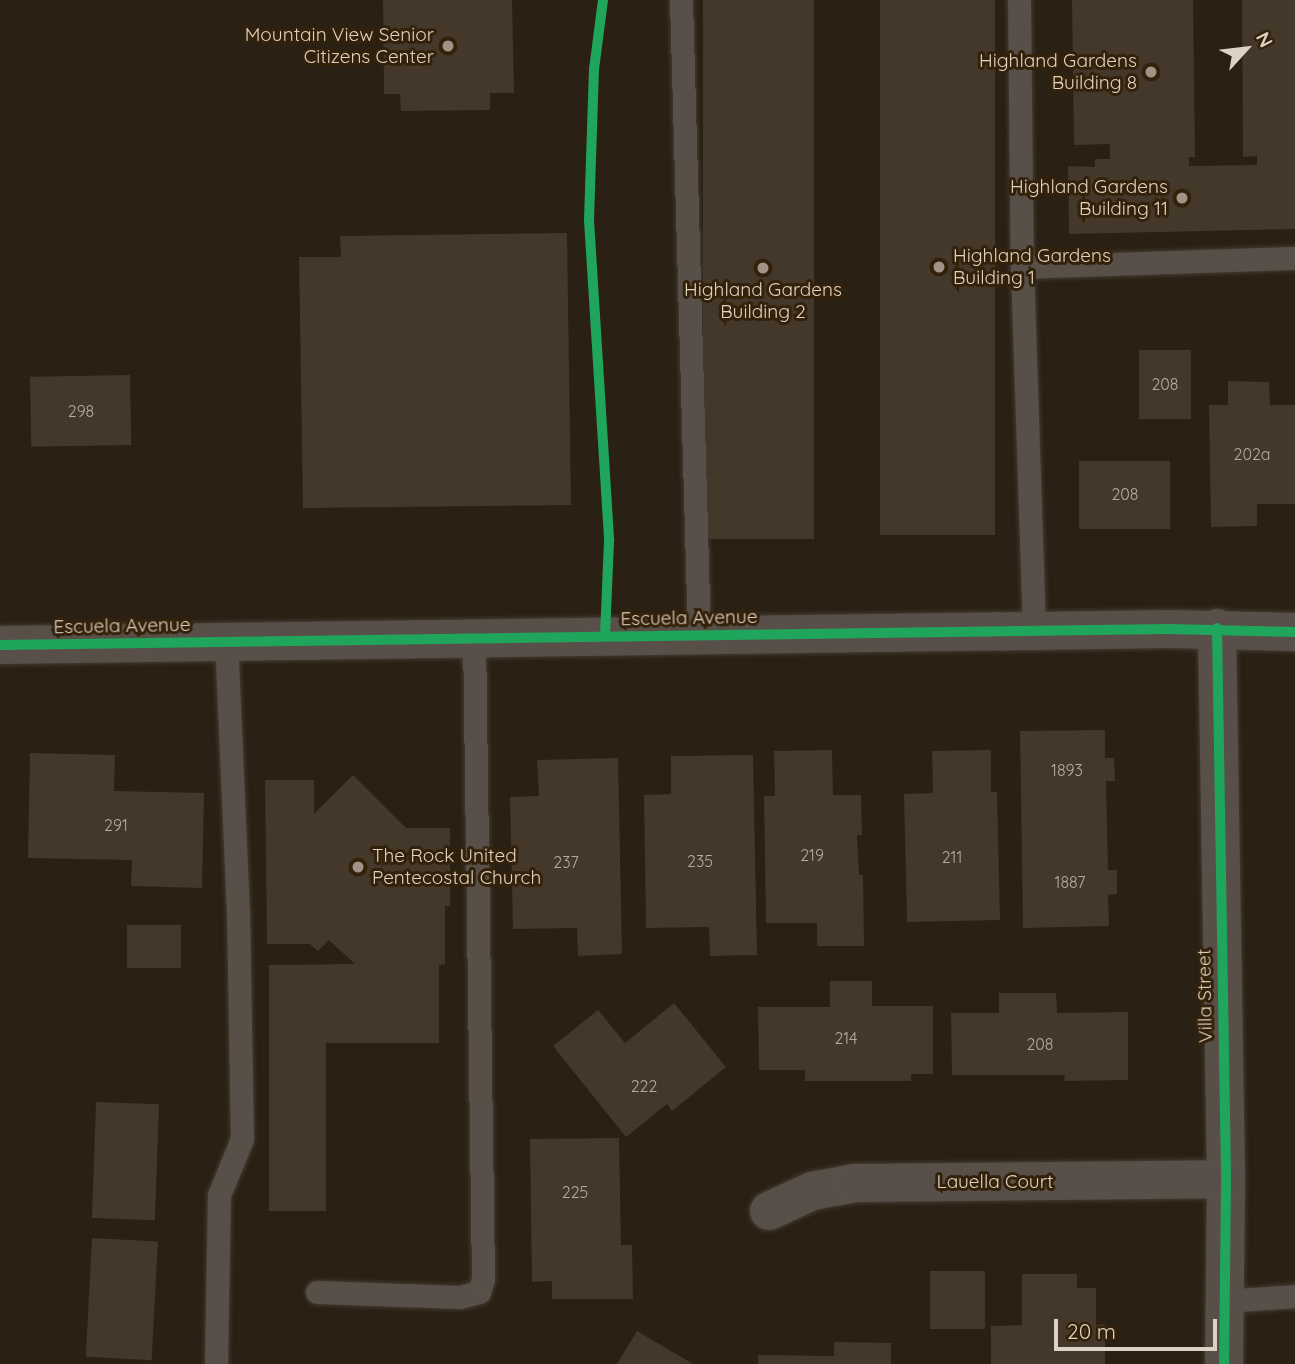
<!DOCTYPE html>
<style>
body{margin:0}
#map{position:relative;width:1295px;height:1364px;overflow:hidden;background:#2a2013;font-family:Quicksand,sans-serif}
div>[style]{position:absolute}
.building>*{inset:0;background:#433829;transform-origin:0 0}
.roads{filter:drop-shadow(0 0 2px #443b32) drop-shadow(0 0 2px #443b32)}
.service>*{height:23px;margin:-11.5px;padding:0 11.5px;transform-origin:11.5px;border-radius:11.5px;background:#585048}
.minor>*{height:38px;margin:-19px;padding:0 19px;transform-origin:19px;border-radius:19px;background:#585048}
.cycleway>*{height:10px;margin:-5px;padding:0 5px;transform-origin:5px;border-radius:5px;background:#20a55d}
.dots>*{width:19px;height:19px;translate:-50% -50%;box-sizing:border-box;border:4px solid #33210a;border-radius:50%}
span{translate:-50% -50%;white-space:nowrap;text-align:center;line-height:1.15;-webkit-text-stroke:6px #33210a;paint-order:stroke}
.number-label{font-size:16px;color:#b7ac9e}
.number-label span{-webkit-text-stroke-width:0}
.poi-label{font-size:19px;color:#ded2c5}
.right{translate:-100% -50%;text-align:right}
.left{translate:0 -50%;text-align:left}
.street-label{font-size:19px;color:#ded2c5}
.north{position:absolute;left:1211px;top:14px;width:70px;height:70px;-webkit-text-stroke:5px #33210a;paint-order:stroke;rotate:63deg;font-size:19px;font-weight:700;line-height:28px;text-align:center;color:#ded2c5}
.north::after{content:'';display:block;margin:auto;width:24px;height:32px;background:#ded2c5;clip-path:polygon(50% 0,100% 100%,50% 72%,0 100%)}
.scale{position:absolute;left:1054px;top:1319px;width:163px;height:32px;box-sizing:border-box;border:4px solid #ded2c5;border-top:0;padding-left:9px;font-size:21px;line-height:24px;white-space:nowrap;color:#ded2c5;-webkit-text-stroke:5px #33210a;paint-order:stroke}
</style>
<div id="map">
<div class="building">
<div style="clip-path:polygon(383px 0,512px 0,514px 93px,490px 93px,490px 110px,401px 111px,400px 94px,384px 94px)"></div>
<div style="left:703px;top:0;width:111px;height:539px"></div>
<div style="left:880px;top:0;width:115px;height:535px"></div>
<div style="clip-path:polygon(1072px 0,1193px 0,1195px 157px,1189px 157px,1189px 166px,1257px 165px,1257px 156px,1243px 157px,1242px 0,1295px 0,1295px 229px,1069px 234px,1068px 166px,1095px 167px,1095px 159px,1110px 159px,1110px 144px,1074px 145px)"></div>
<div style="clip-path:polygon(567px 233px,571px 505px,303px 508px,299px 257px,341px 257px,340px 236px)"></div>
<div style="left:1139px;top:350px;width:52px;height:69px"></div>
<div style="left:130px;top:375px;width:70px;height:100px;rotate:89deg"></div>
<div style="clip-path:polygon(1228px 381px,1269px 382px,1270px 405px,1295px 405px,1295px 504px,1257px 504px,1257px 526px,1211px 527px,1209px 405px,1228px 405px)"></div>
<div style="left:1079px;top:461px;width:91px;height:68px"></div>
<div style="clip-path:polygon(1105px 730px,1105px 758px,1114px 758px,1115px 781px,1106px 781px,1108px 870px,1117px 870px,1117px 894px,1108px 895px,1109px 926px,1023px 928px,1020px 731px)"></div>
<div style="clip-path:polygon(832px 750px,833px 795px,861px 795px,862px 835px,857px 835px,859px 875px,863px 875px,864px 946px,817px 946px,817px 923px,766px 923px,764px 796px,775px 796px,774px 751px)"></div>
<div style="clip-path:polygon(991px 750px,991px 792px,997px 792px,1000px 920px,907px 922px,904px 794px,933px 793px,932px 751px)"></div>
<div style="clip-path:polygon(30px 753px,115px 755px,114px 791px,204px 793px,202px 888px,131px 886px,132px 860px,28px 858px)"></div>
<div style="clip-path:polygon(753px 755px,757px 955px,710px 956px,709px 927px,646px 928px,644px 795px,671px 794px,671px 756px)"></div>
<div style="clip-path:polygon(618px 758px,622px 954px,578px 956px,577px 928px,513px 929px,510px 797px,539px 796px,537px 760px)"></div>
<div style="clip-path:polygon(353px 775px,406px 828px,450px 828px,450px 906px,445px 906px,445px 964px,439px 965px,439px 1043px,326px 1043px,326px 1211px,269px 1211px,269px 965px,355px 964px,329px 940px,318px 951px,310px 944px,267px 944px,265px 780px,314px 780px,314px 814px)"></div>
<div style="left:127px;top:925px;width:54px;height:43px"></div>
<div style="clip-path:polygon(830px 981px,872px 981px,872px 1006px,933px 1006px,933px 1074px,911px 1074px,911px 1081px,805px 1081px,805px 1070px,759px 1070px,758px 1007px,830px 1007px)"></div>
<div style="clip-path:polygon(999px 993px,1056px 993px,1057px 1013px,1128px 1012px,1128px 1080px,1064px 1081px,1065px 1075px,952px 1075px,951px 1013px,999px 1013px)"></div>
<div style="clip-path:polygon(674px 1003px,726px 1067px,672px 1111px,667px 1104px,626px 1137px,553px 1046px,598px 1010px,625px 1043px)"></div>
<div style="left:96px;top:1102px;width:63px;height:116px;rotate:2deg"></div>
<div style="clip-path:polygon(619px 1138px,621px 1245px,632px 1245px,633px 1299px,552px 1299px,552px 1281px,532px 1282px,530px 1139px)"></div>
<div style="left:92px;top:1238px;width:66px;height:119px;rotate:3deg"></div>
<div style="left:930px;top:1271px;width:55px;height:58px"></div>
<div style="clip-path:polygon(1022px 1274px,1077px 1274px,1077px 1288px,1096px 1288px,1096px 1325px,1105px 1324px,1105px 1364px,991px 1364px,991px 1326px,1022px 1325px)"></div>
<div style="clip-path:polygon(637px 1331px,693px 1364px,617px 1364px)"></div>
<div style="clip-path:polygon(834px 1342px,891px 1343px,891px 1364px,758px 1364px,758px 1355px,834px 1356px)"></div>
</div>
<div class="roads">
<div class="service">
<div style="left:681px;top:0;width:635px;rotate:88.38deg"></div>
<div style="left:1019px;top:0;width:267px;rotate:89.4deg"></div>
<div style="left:1022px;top:267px;width:363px;rotate:88.1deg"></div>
<div style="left:1022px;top:267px;width:273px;rotate:-1.9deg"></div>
<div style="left:317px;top:1292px;width:143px;rotate:2deg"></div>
<div style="left:460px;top:1297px;width:20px;rotate:-15deg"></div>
<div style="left:479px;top:1292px;width:14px;rotate:-73deg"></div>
<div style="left:483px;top:1279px;width:641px;rotate:-90.8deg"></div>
<div style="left:1225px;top:1301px;width:70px;rotate:-4.1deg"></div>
<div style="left:216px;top:1364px;width:169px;rotate:-89deg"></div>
<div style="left:219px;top:1195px;width:61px;rotate:-67.7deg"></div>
<div style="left:242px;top:1139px;width:226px;rotate:-91deg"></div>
<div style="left:238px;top:913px;width:271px;rotate:-92.5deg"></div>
</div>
<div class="minor">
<div style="left:1217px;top:628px;width:551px;rotate:89.06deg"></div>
<div style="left:1226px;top:1179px;width:185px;rotate:90.6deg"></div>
<div style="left:0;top:645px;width:1169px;rotate:-0.78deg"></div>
<div style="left:1169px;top:629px;width:126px;rotate:1.4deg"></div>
<div style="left:769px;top:1211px;width:47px;rotate:-24.9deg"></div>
<div style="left:812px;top:1191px;width:44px;rotate:-10.5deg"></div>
<div style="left:855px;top:1183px;width:371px;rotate:-0.6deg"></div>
</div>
</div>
<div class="cycleway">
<div style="left:603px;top:0;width:70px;rotate:97.4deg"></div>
<div style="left:594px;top:69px;width:151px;rotate:91.9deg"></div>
<div style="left:589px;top:220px;width:322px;rotate:86.4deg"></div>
<div style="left:609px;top:541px;width:95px;rotate:92.4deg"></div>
<div style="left:1217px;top:628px;width:551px;rotate:89.06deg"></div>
<div style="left:1226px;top:1179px;width:185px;rotate:90.6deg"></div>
<div style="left:0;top:645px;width:1169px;rotate:-0.78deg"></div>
<div style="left:1169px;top:629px;width:126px;rotate:1.4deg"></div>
</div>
<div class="dots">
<div style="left:448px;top:46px;background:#9f9487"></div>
<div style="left:1151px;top:72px;background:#9f9487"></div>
<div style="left:1182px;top:198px;background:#9f9487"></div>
<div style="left:939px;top:267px;background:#9f9487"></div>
<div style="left:763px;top:268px;background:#9f9487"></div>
<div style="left:358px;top:867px;background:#9f9487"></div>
</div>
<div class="number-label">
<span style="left:1165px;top:384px">208</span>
<span style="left:81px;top:411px">298</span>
<span style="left:1252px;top:454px">202a</span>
<span style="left:1125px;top:494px">208</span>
<span style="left:1067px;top:770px">1893</span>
<span style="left:116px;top:825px">291</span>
<span style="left:812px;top:855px">219</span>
<span style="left:952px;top:857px">211</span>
<span style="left:700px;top:861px">235</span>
<span style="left:566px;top:862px">237</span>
<span style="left:1070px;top:882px">1887</span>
<span style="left:846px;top:1038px">214</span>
<span style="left:1040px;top:1044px">208</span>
<span style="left:644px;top:1086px">222</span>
<span style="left:575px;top:1192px">225</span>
</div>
<div class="poi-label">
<span class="right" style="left:434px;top:46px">Mountain View Senior<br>Citizens Center</span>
<span class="right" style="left:1137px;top:72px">Highland Gardens<br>Building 8</span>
<span class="right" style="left:1168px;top:198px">Highland Gardens<br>Building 11</span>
<span class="left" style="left:953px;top:267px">Highland Gardens<br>Building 1</span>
<span style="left:763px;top:301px">Highland Gardens<br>Building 2</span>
<span class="left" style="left:372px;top:867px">The Rock United<br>Pentecostal Church</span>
</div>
<div class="street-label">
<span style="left:689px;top:618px;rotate:-1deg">Escuela Avenue</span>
<span style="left:122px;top:626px;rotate:-1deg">Escuela Avenue</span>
<span style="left:1205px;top:996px;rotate:-91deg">Villa Street</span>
<span style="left:995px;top:1182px">Lauella Court</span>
</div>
<div class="north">N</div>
<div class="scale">20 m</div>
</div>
